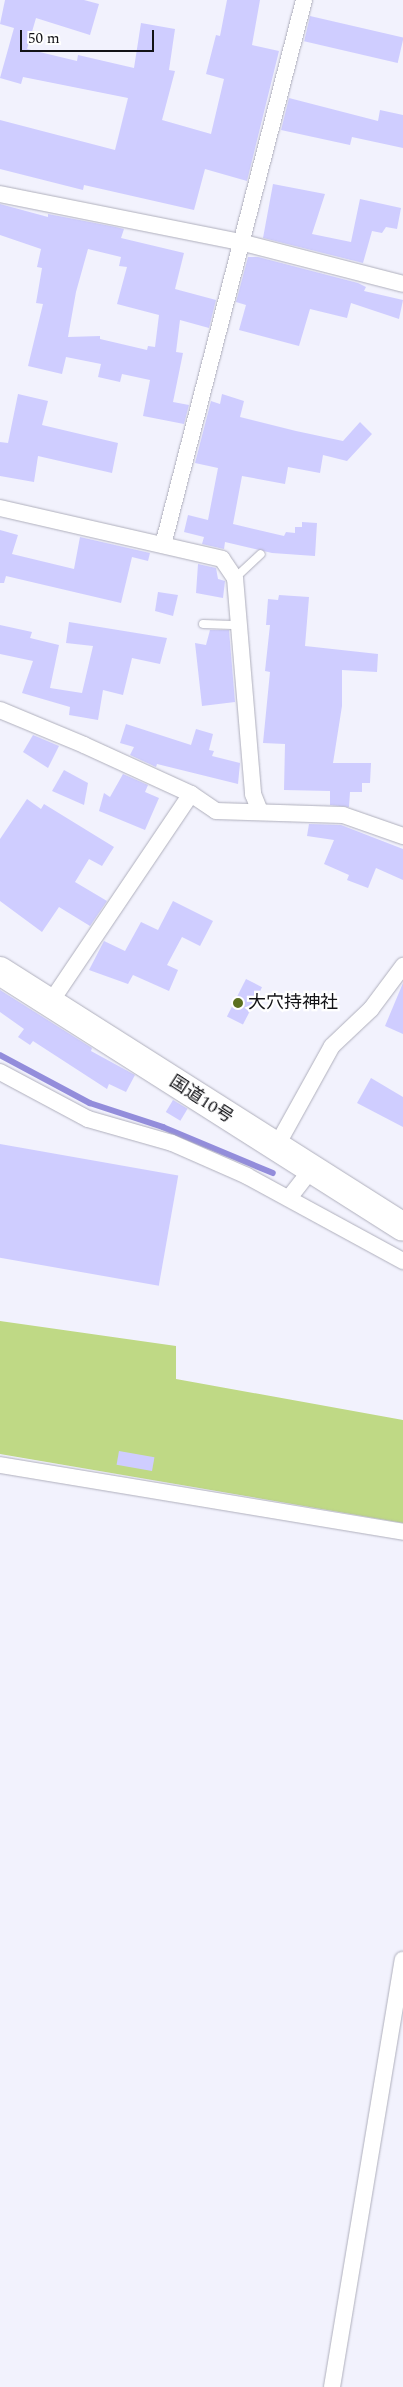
<!DOCTYPE html>
<meta charset="utf-8">
<style>
body{margin:0}
#map{position:relative;width:403px;height:2387px;overflow:hidden;background:#f2f2fd;font-family:Spectral,"Noto Sans JP",serif}
div>[style]{position:absolute}
.green>*{inset:0;background:#bfd985}
.stream>*{height:5.5px;margin:-2.75px;padding:0 2.75px;transform-origin:2.75px;border-radius:2.75px;background:#938ddb}
.building>*{inset:0;background:#cfcdff;transform-origin:0 0}
.roads{filter:drop-shadow(0 0 1px #afafbc) drop-shadow(0 0 1px #afafbc)}
.lane>*{height:8px;margin:-4px;padding:0 4px;transform-origin:4px;border-radius:4px;background:#fff}
.street>*{height:16px;margin:-8px;padding:0 8px;transform-origin:8px;border-radius:8px;background:#fff}
.highway>*{height:28px;margin:-14px;padding:0 14px;transform-origin:14px;border-radius:14px;background:#fff}
.dots>*{width:14px;height:14px;translate:-50% -50%;box-sizing:border-box;border:2px solid #fff;border-radius:50%}
span{translate:-50% -50%;white-space:nowrap;text-align:center;line-height:1.15;-webkit-text-stroke:4.5px #fff;paint-order:stroke}
.poi-label{font-size:18px;color:#121216}
.left{translate:0 -50%;text-align:left}
.street-label{font-size:18px;color:#121216}
.scale{position:absolute;left:20px;top:30px;width:134px;height:22px;box-sizing:border-box;border:2px solid #121216;border-top:0;padding-left:6px;font-size:15px;line-height:18px;white-space:nowrap;color:#121216;-webkit-text-stroke:4px #fff;paint-order:stroke}
</style>
<div id="map">
<div class="green">
<div style="clip-path:polygon(0 1321px,176px 1346px,176px 1379px,403px 1420px,403px 1523px,0 1454px)"></div>
</div>
<div class="stream">
<div style="left:0;top:1055px;width:102px;rotate:28.1deg"></div>
<div style="left:90px;top:1103px;width:77px;rotate:18.2deg"></div>
<div style="left:163px;top:1127px;width:119px;rotate:22.7deg"></div>
</div>
<div class="building">
<div style="clip-path:polygon(5px 0,84px 0,99px 4px,90px 35px,36px 18px,27px 49px,77px 61px,78px 55px,134px 68px,141px 23px,175px 29px,169px 70px,175px 71px,162px 120px,211px 134px,224px 79px,206px 74px,216px 35px,220px 36px,227px 0,260px 0,252px 45px,279px 51px,247px 181px,205px 169px,194px 210px,84px 185px,83px 190px,0 169px,0 120px,115px 150px,128px 98px,23px 77px,21px 84px,0 78px,14px 28px,0 24px)"></div>
<div style="left:310px;top:16px;width:96px;height:26px;rotate:13deg"></div>
<div style="clip-path:polygon(289px 98px,378px 121px,380px 110px,403px 115px,403px 148px,352px 137px,350px 145px,281px 130px)"></div>
<div style="clip-path:polygon(273px 184px,325px 194px,312px 234px,351px 242px,360px 199px,401px 208px,397px 229px,386px 227px,382px 233px,372px 231px,363px 263px,263px 238px)"></div>
<div style="clip-path:polygon(evenodd,0 204px,48px 217px,48px 214px,116px 227px,124px 229px,121px 238px,184px 253px,175px 289px,216px 300px,209px 328px,180px 320px,176px 352px,183px 353px,173px 402px,189px 405px,184px 424px,143px 416px,150px 380px,122px 374px,120px 382px,98px 377px,101px 364px,66px 357px,62px 374px,28px 366px,43px 304px,36px 303px,42px 268px,37px 267px,41px 249px,0 235px,0 204px,88px 249px,121px 257px,119px 266px,127px 267px,117px 304px,159px 315px,155px 347px,148px 346px,147px 350px,100px 339px,100px 336px,68px 337px,76px 292px,88px 249px)"></div>
<div style="clip-path:polygon(248px 257px,258px 257px,358px 283px,366px 287px,364px 291px,403px 300px,399px 319px,351px 303px,347px 318px,310px 309px,299px 346px,239px 330px,246px 305px,236px 302px)"></div>
<div style="clip-path:polygon(18px 394px,48px 401px,42px 425px,118px 443px,112px 473px,38px 456px,34px 482px,0 476px,0 442px,8px 443px)"></div>
<div style="clip-path:polygon(222px 394px,244px 401px,240px 417px,296px 431px,343px 441px,360px 422px,372px 434px,347px 461px,323px 455px,320px 473px,288px 467px,285px 484px,242px 476px,233px 524px,284px 536px,286px 532px,295px 533px,295px 527px,302px 527px,302px 522px,317px 523px,315px 556px,272px 553px,225px 542px,224px 549px,202px 544px,204px 537px,184px 532px,188px 515px,208px 520px,218px 468px,195px 463px,211px 401px,220px 404px)"></div>
<div style="clip-path:polygon(0 530px,18px 535px,12px 554px,74px 569px,80px 537px,150px 553px,148px 561px,132px 557px,121px 603px,6px 576px,4px 583px,0 583px)"></div>
<div style="clip-path:polygon(198px 564px,216px 568px,218px 579px,225px 581px,223px 598px,196px 593px)"></div>
<div style="clip-path:polygon(158px 592px,178px 595px,173px 616px,155px 611px)"></div>
<div style="clip-path:polygon(279px 595px,309px 597px,305px 646px,378px 654px,377px 672px,342px 670px,342px 706px,333px 763px,371px 763px,370px 783px,362px 783px,362px 792px,350px 792px,349px 807px,330px 805px,330px 791px,284px 790px,285px 744px,263px 743px,270px 672px,265px 671px,270px 625px,266px 625px,268px 599px,278px 600px)"></div>
<div style="clip-path:polygon(69px 622px,167px 638px,160px 664px,132px 658px,123px 695px,103px 690px,98px 720px,69px 715px,70px 707px,22px 693px,33px 661px,0 654px,0 625px,32px 632px,30px 638px,59px 645px,50px 688px,82px 693px,93px 646px,66px 643px)"></div>
<div style="clip-path:polygon(210px 630px,229px 630px,235px 702px,202px 706px,195px 643px,206px 645px)"></div>
<div style="clip-path:polygon(126px 724px,191px 745px,196px 729px,213px 734px,209px 750px,214px 751px,212px 756px,240px 763px,238px 784px,157px 764px,156px 767px,130px 755px,134px 747px,120px 743px)"></div>
<div style="clip-path:polygon(33px 735px,59px 746px,48px 768px,23px 752px)"></div>
<div style="clip-path:polygon(64px 770px,88px 783px,84px 805px,52px 791px)"></div>
<div style="clip-path:polygon(123px 774px,148px 785px,145px 792px,159px 798px,145px 830px,99px 811px,104px 793px,110px 797px)"></div>
<div style="clip-path:polygon(27px 799px,41px 809px,44px 804px,114px 847px,102px 866px,89px 859px,75px 882px,107px 901px,90px 926px,59px 907px,42px 932px,0 901px,0 839px)"></div>
<div style="clip-path:polygon(309px 824px,341px 825px,403px 849px,403px 880px,376px 868px,368px 888px,347px 880px,349px 875px,324px 864px,334px 840px,307px 836px)"></div>
<div style="clip-path:polygon(173px 901px,213px 921px,200px 946px,182px 937px,167px 965px,178px 970px,169px 991px,133px 975px,128px 984px,89px 970px,104px 941px,125px 951px,141px 922px,158px 930px)"></div>
<div style="left:246px;top:979px;width:18px;height:42px;rotate:27deg"></div>
<div style="clip-path:polygon(403px 983px,403px 1034px,385px 1026px)"></div>
<div style="clip-path:polygon(0 990px,92px 1048px,91px 1051px,135px 1075px,126px 1092px,109px 1084px,107px 1089px,33px 1041px,30px 1045px,18px 1037px,24px 1029px,0 1012px)"></div>
<div style="clip-path:polygon(371px 1078px,403px 1097px,403px 1127px,357px 1103px)"></div>
<div style="left:173px;top:1100px;width:17px;height:14px;rotate:31deg"></div>
<div style="left:0;top:1144px;width:181px;height:112px;rotate:10deg"></div>
<div style="left:119px;top:1451px;width:36px;height:14px;rotate:10deg"></div>
</div>
<div class="roads">
<div class="lane">
<div style="left:235px;top:578px;width:35px;rotate:-43deg"></div>
<div style="left:203px;top:624px;width:37px;rotate:2deg"></div>
</div>
<div class="street">
<div style="left:0;top:194px;width:245px;rotate:11.3deg"></div>
<div style="left:240px;top:242px;width:168px;rotate:14.4deg"></div>
<div style="left:0;top:508px;width:228px;rotate:12.9deg"></div>
<div style="left:222px;top:559px;width:23px;rotate:56deg"></div>
<div style="left:235px;top:578px;width:217px;rotate:85.2deg"></div>
<div style="left:253px;top:794px;width:18px;rotate:68deg"></div>
<div style="left:163px;top:545px;width:563px;rotate:-75.49deg"></div>
<div style="left:0;top:710px;width:91px;rotate:22.6deg"></div>
<div style="left:84px;top:745px;width:118px;rotate:24.6deg"></div>
<div style="left:191px;top:794px;width:30px;rotate:34deg"></div>
<div style="left:216px;top:811px;width:127px;rotate:1.8deg"></div>
<div style="left:343px;top:815px;width:64px;rotate:19.3deg"></div>
<div style="left:50px;top:1003px;width:252px;rotate:-56deg"></div>
<div style="left:0;top:1072px;width:100px;rotate:28.1deg"></div>
<div style="left:88px;top:1119px;width:87px;rotate:15.9deg"></div>
<div style="left:172px;top:1143px;width:82px;rotate:23.7deg"></div>
<div style="left:247px;top:1176px;width:178px;rotate:28.6deg"></div>
<div style="left:276px;top:1147px;width:115px;rotate:-61deg"></div>
<div style="left:332px;top:1046px;width:54px;rotate:-43.5deg"></div>
<div style="left:371px;top:1009px;width:54px;rotate:-53.3deg"></div>
<div style="left:289px;top:1198px;width:36px;rotate:-52deg"></div>
<div style="left:0;top:1465px;width:409px;rotate:9.4deg"></div>
<div style="left:332px;top:2387px;width:433px;rotate:-80.6deg"></div>
</div>
<div class="highway">
<div style="left:0;top:971px;width:477px;rotate:32.4deg"></div>
</div>
</div>
<div class="dots">
<div style="left:238px;top:1003px;background:#5c7020"></div>
</div>
<div class="poi-label">
<span class="left" style="left:248px;top:1003px">大穴持神社</span>
</div>
<div class="street-label">
<span style="left:201px;top:1100px;rotate:33deg">国道10号</span>
</div>
<div class="scale">50 m</div>
</div>
